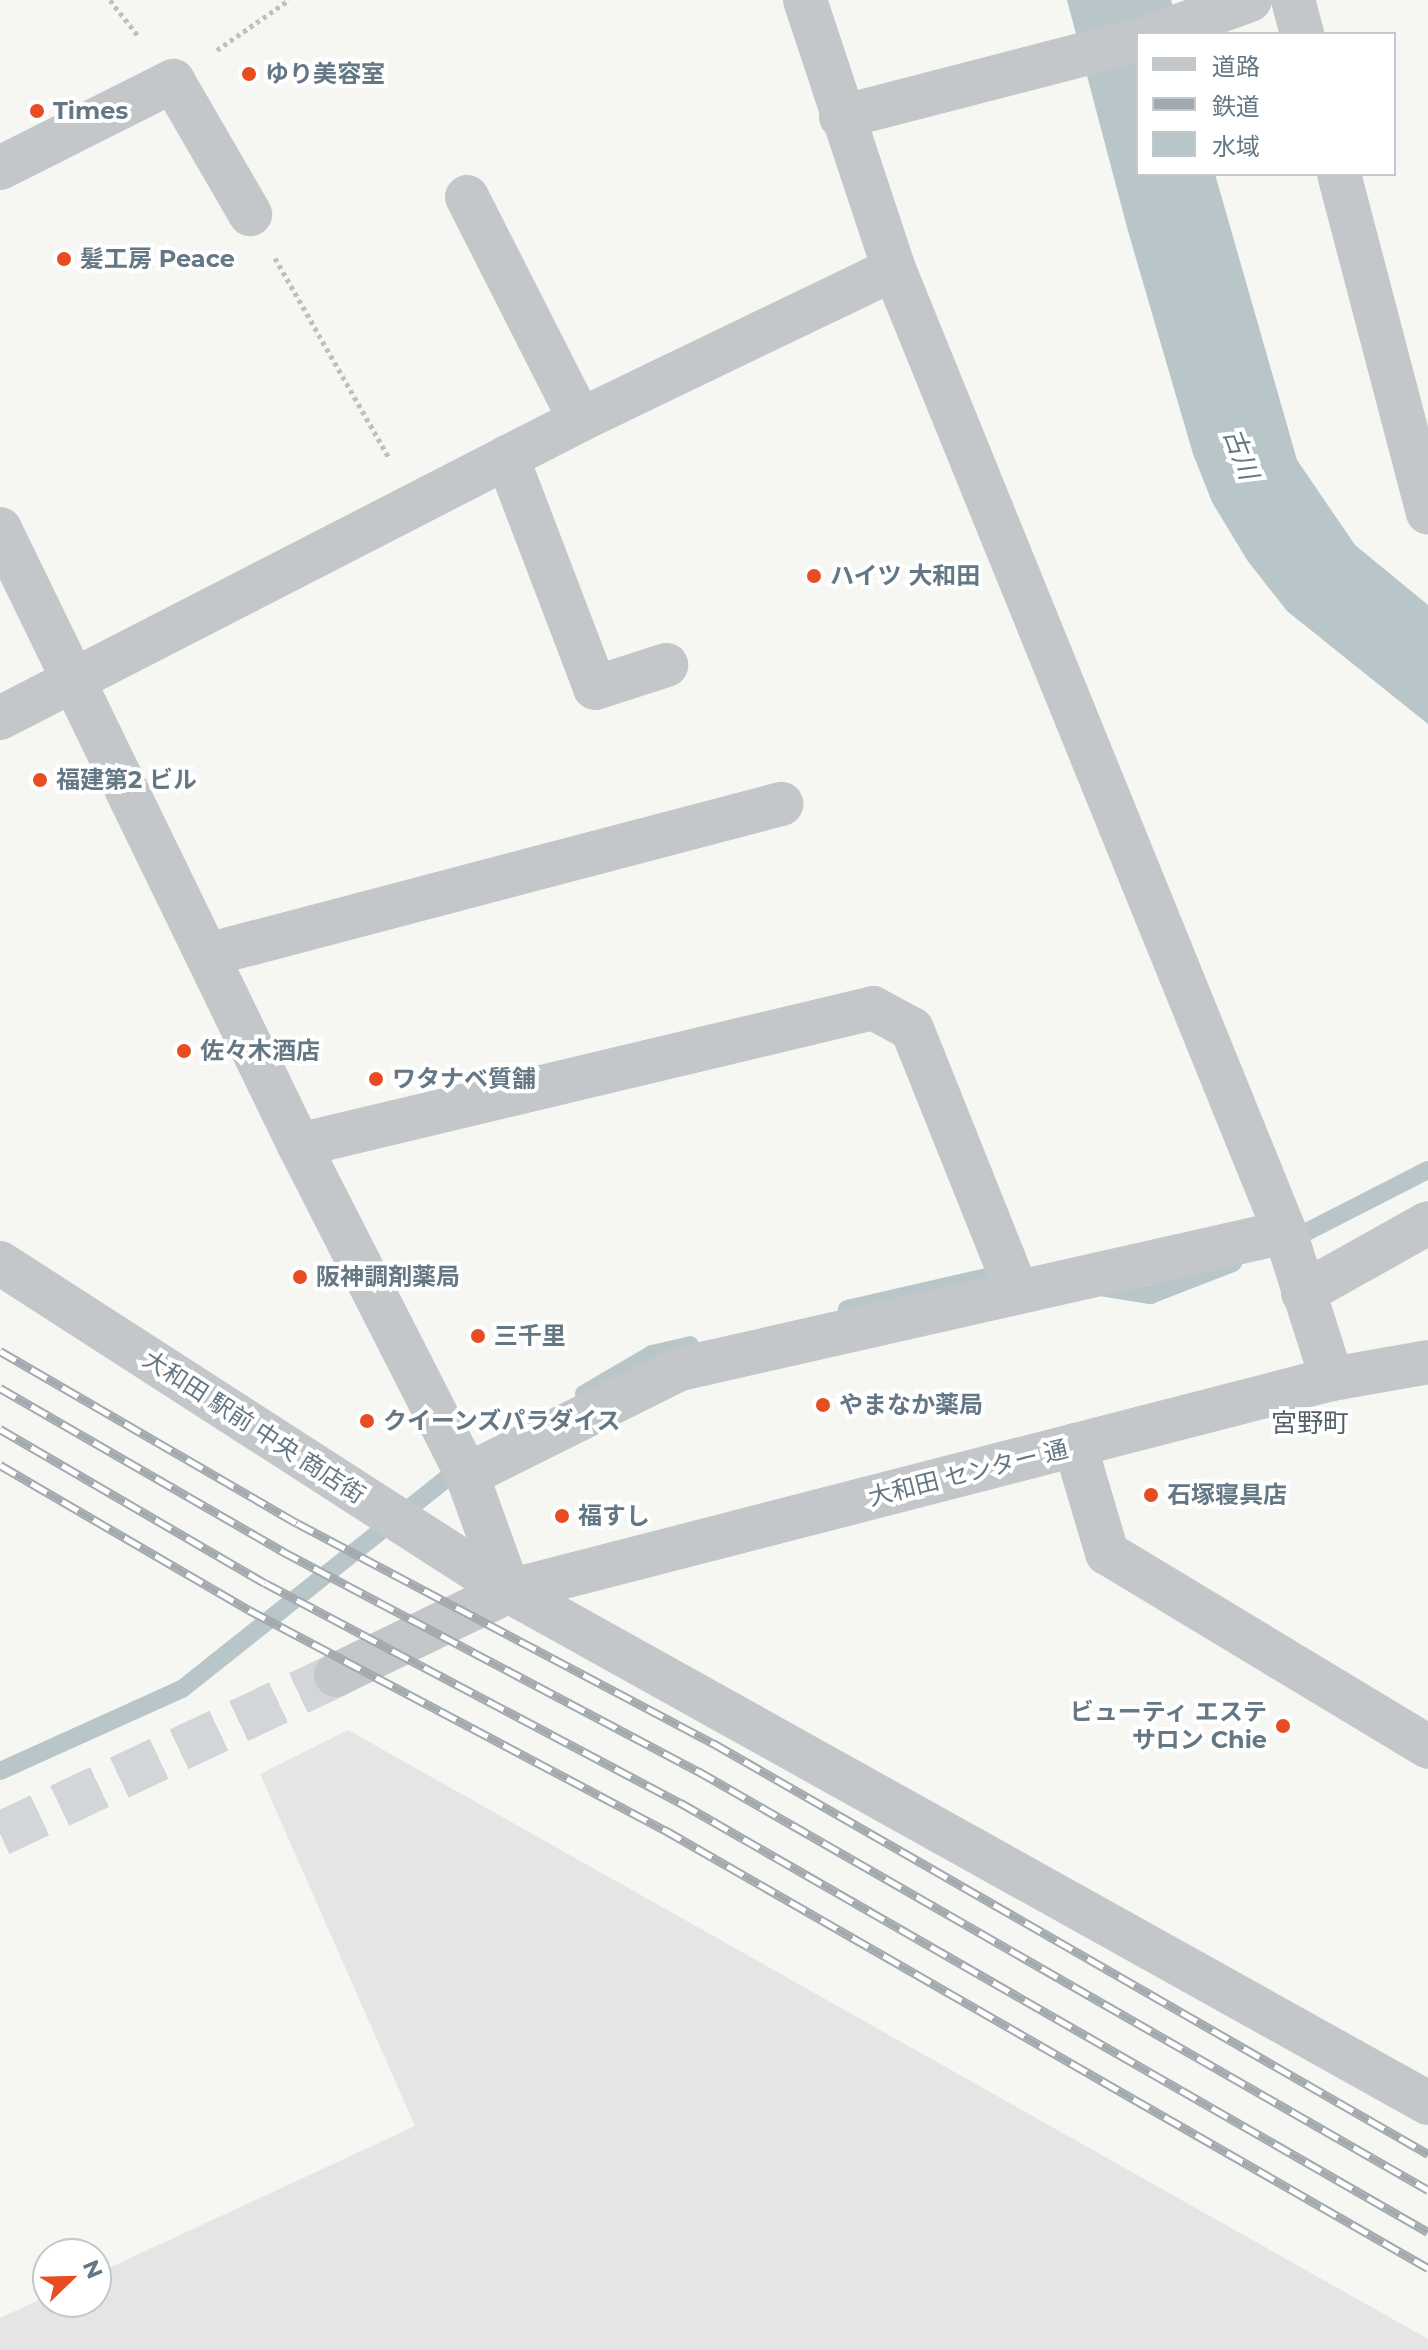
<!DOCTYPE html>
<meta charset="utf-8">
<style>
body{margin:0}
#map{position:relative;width:1428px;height:2350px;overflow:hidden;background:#f6f6f3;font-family:Montserrat,"Noto Sans JP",sans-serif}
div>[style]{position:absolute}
.built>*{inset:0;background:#e4e5e4}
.water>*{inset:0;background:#b9c6c9}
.stream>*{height:18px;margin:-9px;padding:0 9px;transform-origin:9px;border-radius:9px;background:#b9c6c9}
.minor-tunnel>*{height:44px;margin-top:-22px;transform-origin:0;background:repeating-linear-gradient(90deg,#d2d6d8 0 44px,transparent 0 66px)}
.path>*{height:5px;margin-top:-2.5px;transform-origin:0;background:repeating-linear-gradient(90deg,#bdbfc1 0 4px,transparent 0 8px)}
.minor>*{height:44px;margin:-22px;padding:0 22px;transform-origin:22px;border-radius:22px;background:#c3c7ca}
.rail>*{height:9px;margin-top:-4.5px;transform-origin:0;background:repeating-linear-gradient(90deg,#fff 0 18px,#a3aaaf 0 36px);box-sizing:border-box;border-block:2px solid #a3aaaf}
.dots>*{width:22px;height:22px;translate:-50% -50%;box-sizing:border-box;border:4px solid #fff;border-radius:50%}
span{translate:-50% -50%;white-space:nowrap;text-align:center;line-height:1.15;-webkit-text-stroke:8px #fff;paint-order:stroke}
.poi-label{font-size:24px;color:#647785;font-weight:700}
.left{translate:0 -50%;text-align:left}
.right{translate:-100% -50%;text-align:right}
.street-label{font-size:24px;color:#647785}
.water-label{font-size:26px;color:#607981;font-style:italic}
.neighbourhood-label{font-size:26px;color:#526069}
.legend{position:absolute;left:1136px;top:32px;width:260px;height:144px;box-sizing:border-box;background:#fff;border:2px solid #c1c9ce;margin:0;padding:10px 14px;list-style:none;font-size:24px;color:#647785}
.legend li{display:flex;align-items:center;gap:16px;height:40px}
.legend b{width:40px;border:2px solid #c1c9ce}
.north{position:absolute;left:32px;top:2238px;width:80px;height:80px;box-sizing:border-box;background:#fff;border:2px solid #c1c9ce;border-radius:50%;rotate:67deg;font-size:22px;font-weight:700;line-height:32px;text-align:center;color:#647785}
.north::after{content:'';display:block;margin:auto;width:28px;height:36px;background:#e84c21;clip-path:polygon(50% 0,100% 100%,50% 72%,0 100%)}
</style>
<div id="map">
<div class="built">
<div style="clip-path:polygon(348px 1730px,1428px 2339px,1428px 2350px,0 2350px,0 2318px,48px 2296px,48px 2302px,96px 2302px,96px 2274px,415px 2126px,260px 1774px)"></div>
</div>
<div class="water">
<div style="clip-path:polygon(1067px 0,1171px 0,1181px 34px,1138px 34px,1138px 174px,1215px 174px,1297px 460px,1355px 545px,1428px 605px,1428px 724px,1287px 611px,1247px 560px,1212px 502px,1193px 454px,1128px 231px)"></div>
</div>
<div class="stream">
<div style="left:1287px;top:1242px;width:158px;rotate:-27.1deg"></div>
<div style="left:1101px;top:1287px;width:50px;rotate:9.3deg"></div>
<div style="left:1150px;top:1295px;width:89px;rotate:-21.1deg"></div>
<div style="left:847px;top:1309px;width:166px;rotate:-12.9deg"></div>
<div style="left:584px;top:1394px;width:79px;rotate:-30.5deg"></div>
<div style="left:652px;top:1354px;width:39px;rotate:-13deg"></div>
<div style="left:0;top:1771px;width:200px;rotate:-24.3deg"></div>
<div style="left:182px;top:1689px;width:362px;rotate:-38.5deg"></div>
</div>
<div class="minor-tunnel">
<div style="left:0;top:1834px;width:372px;rotate:-25.3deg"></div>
</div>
<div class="path">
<div style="left:110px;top:0;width:47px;rotate:51.9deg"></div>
<div style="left:217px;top:50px;width:88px;rotate:-34.8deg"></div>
<div style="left:275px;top:258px;width:230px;rotate:60.3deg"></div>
</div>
<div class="minor">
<div style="left:805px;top:0;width:283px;rotate:71.7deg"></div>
<div style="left:894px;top:269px;width:1039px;rotate:67.9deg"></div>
<div style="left:1285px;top:1232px;width:154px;rotate:72.3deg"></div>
<div style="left:1293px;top:0;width:35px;rotate:75deg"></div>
<div style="left:1156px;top:34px;width:100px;rotate:-19.9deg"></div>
<div style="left:841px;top:117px;width:307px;rotate:-14.5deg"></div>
<div style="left:0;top:168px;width:194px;rotate:-26.7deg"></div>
<div style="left:173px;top:81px;width:154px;rotate:59.9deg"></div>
<div style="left:1339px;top:174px;width:350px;rotate:75.3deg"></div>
<div style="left:467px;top:197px;width:250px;rotate:63.1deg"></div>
<div style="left:507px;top:457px;width:247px;rotate:69.1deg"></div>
<div style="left:595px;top:688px;width:75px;rotate:-17.9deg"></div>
<div style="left:0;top:529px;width:685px;rotate:64.11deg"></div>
<div style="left:299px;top:1145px;width:370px;rotate:63deg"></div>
<div style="left:467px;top:1475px;width:123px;rotate:70.1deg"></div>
<div style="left:0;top:718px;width:652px;rotate:-27.19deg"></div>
<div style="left:580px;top:420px;width:348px;rotate:-25.7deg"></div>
<div style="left:207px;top:955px;width:594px;rotate:-14.74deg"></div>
<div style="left:299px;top:1145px;width:590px;rotate:-13.42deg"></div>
<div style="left:873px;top:1008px;width:44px;rotate:28.3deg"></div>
<div style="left:912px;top:1029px;width:282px;rotate:68.2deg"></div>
<div style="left:0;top:1263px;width:606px;rotate:32.8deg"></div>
<div style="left:1303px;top:1293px;width:143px;rotate:-29.2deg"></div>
<div style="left:1075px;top:1445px;width:113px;rotate:73.5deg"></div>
<div style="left:1107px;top:1553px;width:375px;rotate:31.1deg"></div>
<div style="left:467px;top:1475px;width:238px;rotate:-26.5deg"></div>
<div style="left:680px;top:1369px;width:620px;rotate:-12.76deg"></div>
<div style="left:509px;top:1591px;width:850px;rotate:-14.45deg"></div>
<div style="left:1332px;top:1379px;width:97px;rotate:-10deg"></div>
<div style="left:336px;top:1675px;width:192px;rotate:-25.9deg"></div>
<div style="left:509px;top:1591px;width:1052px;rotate:29.12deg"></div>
</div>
<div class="rail">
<div style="left:0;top:1351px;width:343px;rotate:30.1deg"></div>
<div style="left:297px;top:1523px;width:471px;rotate:27.9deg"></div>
<div style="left:713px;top:1743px;width:825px;rotate:29.89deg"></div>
<div style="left:0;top:1388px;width:326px;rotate:30deg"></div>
<div style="left:282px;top:1551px;width:471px;rotate:27.9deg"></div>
<div style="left:698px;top:1771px;width:842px;rotate:29.85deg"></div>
<div style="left:0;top:1429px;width:306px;rotate:30.2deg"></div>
<div style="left:265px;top:1583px;width:471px;rotate:27.9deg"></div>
<div style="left:681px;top:1803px;width:861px;rotate:29.87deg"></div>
<div style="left:0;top:1465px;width:288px;rotate:30.2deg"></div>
<div style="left:249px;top:1610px;width:471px;rotate:27.9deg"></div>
<div style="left:665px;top:1830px;width:880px;rotate:29.86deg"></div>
</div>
<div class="dots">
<div style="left:249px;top:74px;background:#e84c21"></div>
<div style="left:37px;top:111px;background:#e84c21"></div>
<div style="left:64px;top:259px;background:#e84c21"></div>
<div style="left:814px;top:576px;background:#e84c21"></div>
<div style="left:40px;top:780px;background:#e84c21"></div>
<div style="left:184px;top:1051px;background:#e84c21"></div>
<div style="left:376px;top:1079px;background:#e84c21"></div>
<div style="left:300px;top:1277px;background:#e84c21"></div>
<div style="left:478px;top:1336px;background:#e84c21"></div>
<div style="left:823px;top:1405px;background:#e84c21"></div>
<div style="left:367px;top:1421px;background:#e84c21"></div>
<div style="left:1151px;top:1495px;background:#e84c21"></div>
<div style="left:562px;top:1516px;background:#e84c21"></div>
<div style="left:1283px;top:1726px;background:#e84c21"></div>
</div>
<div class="poi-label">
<span class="left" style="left:265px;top:74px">ゆり美容室</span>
<span class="left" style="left:53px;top:111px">Times</span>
<span class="left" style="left:80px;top:259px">髪工房 Peace</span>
<span class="left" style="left:830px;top:576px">ハイツ 大和田</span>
<span class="left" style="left:56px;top:780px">福建第2 ビル</span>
<span class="left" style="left:200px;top:1051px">佐々木酒店</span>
<span class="left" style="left:392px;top:1079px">ワタナベ質舗</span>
<span class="left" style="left:316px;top:1277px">阪神調剤薬局</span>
<span class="left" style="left:494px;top:1336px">三千里</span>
<span class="left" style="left:839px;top:1405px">やまなか薬局</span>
<span class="left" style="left:383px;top:1421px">クイーンズパラダイス</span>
<span class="left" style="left:1167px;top:1495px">石塚寝具店</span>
<span class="left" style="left:578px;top:1516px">福すし</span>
<span class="right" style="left:1267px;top:1726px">ビューティ エステ<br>サロン Chie</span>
</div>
<div class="street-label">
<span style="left:254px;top:1427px;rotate:33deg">大和田 駅前 中央 商店街</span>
<span style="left:968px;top:1473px;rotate:-14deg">大和田 センター 通</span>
</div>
<div class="water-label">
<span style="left:1240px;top:454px;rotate:69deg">古川</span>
</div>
<div class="neighbourhood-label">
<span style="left:1310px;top:1424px">宮野町</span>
</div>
<ul class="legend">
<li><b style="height:10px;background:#c3c7ca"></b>道路</li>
<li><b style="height:10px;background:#a3aaaf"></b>鉄道</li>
<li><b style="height:22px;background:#b9c6c9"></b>水域</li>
</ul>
<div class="north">N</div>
</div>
